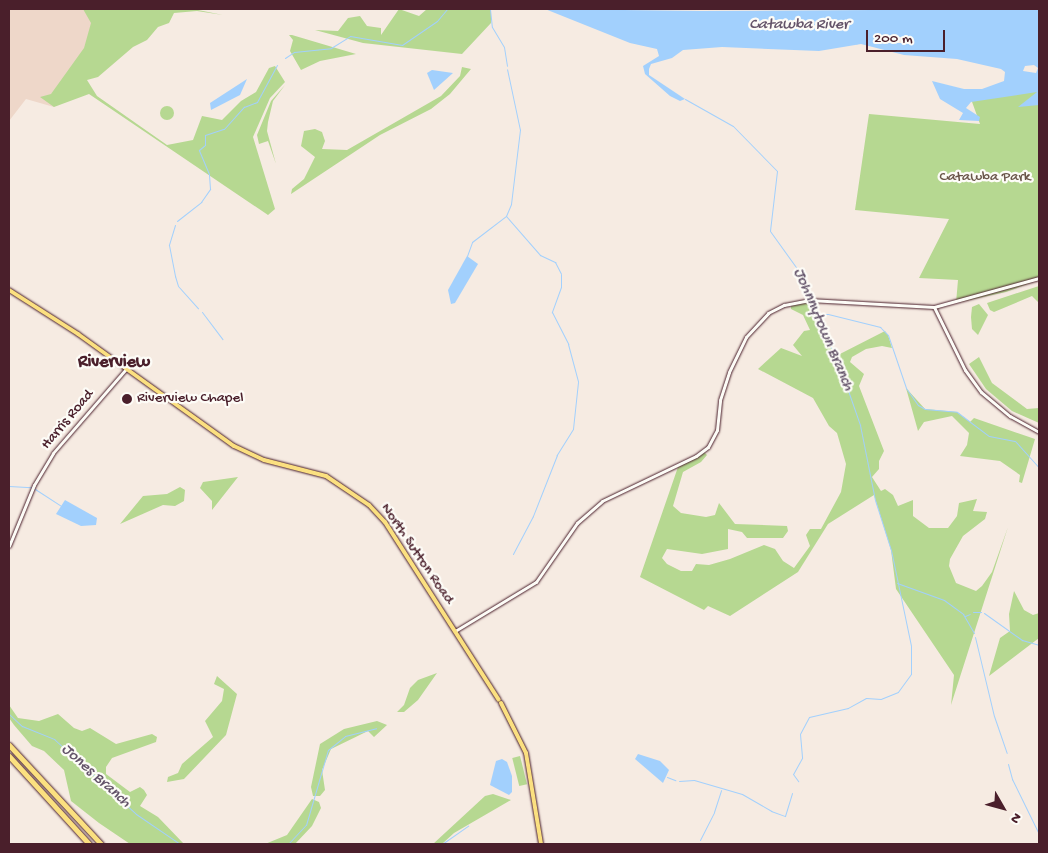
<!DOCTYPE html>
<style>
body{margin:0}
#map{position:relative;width:1048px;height:853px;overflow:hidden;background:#f6ebe2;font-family:"Gochi Hand",sans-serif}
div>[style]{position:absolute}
.built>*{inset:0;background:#eed7c9}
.green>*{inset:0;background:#b6d891;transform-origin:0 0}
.round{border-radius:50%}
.water>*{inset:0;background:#a2d0fd}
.stream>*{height:1px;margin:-0.5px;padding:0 0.5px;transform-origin:0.5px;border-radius:0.5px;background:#a2d0fd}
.roads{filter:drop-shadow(0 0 1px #4a1f2b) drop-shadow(0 0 1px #4a1f2b)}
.minor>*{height:3px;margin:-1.5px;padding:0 1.5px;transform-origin:1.5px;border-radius:1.5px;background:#fdfcf7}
.major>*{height:4px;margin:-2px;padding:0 2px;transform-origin:2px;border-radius:2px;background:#fbe080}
.highway>*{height:5px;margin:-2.5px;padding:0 2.5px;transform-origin:2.5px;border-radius:2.5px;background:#fbe080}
.dots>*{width:14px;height:14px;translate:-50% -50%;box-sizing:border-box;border:2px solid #fdfcf7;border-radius:50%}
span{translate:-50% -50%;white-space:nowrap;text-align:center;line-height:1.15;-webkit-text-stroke:4.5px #fdfcf7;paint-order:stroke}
.park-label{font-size:15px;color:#6a564a}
.poi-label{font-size:15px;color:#4a1f2b}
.left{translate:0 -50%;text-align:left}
.street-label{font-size:15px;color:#4a1f2b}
.water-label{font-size:16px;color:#64546a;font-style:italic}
.quarter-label{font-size:18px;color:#4a1f2b;font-weight:700}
.frame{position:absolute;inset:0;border:10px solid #4a1f2b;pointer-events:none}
.north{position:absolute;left:978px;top:783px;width:50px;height:50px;-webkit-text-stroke:4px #fdfcf7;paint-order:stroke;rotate:128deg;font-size:14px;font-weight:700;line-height:20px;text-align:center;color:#4a1f2b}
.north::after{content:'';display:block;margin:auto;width:18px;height:22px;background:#4a1f2b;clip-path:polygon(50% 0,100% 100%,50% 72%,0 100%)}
.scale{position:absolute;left:866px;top:30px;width:79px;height:22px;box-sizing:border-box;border:2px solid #4a1f2b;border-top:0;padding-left:6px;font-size:15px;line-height:18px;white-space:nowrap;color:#4a1f2b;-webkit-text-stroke:4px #fdfcf7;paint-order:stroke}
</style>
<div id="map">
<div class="built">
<div style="clip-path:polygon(9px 9px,99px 9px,109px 18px,54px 107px,26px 99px,9px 121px)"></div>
</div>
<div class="green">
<div style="clip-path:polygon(83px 9px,193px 9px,223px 15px,197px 11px,174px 13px,169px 23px,158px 27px,147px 40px,133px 47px,98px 77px,87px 80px,97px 96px,167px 145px,193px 140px,202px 116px,222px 120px,241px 101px,256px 92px,269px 68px,275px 66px,285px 82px,270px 98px,253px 137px,275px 209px,268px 215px,89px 94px,54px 107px,40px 97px,51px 94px,84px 48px,91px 23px)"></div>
<div style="clip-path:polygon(399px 9px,419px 16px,427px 9px,491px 9px,491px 23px,462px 54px,363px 43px,315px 30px,338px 31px,348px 18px,360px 16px,367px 26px,381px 28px,381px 35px)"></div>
<div style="clip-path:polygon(289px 35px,292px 35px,356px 54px,320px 61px,301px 70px,290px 51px,293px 40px)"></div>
<div style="clip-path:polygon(462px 67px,471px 69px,450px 94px,431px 109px,380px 135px,291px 194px,292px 189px,304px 179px,315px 157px,301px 146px,304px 131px,315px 129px,322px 132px,325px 141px,322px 149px,347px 150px,441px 96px,460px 76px)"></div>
<div style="clip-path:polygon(285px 85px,273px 101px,268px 122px,267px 131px,276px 164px,268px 141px,259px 144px,257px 135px,271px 101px)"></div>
<div style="clip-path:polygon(1039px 89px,1039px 280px,1006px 292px,956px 303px,958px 280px,919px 278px,949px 219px,855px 210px,869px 114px,980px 124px,971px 99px)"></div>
<div class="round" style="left:160px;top:106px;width:14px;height:14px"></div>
<div style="clip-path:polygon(1039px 286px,1039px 303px,1032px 296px,994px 312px,990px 310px,987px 303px)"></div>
<div style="clip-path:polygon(809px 302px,816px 322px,836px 356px,885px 331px,888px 335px,892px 348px,882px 346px,866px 349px,852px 357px,850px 362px,864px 374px,859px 386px,884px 451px,879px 461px,879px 469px,872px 477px,881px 491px,885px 489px,893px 495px,898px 506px,913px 500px,913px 516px,929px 528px,948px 528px,957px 516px,959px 503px,977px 499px,973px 511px,987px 512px,985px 519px,963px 536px,950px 559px,949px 566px,956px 583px,976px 591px,982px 586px,992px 572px,1008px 527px,951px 705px,954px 675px,896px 589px,891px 550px,874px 495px,828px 524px,798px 572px,730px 616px,708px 606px,704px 610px,640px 577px,678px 467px,704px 452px,707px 455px,701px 462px,683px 472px,673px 506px,681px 513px,706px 517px,715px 515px,719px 503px,735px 524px,787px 526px,788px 531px,783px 538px,747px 538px,742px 532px,728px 529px,728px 549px,702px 554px,667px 549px,662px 558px,667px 564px,681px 571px,692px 571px,696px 564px,709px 565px,730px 559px,764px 545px,775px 549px,783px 561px,794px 568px,810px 546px,806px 535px,810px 529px,821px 529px,841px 492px,846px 464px,837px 433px,829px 426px,813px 398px,758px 369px,781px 348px,802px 356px,793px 345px,804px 331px,810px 330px,803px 315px,791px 309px,791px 304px)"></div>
<div style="clip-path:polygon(979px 304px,988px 315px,978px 335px,972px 329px,971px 317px,972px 307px)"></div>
<div style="clip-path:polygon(979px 357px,992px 383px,1027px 409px,1039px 408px,1039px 423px,1012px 411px,986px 389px,969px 364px)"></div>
<div style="clip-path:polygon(906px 388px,925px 409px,957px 412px,970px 422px,974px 418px,1035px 439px,1022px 483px,1019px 482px,1020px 475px,1000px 461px,960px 456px,967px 445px,969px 433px,952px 416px,924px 422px,918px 431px)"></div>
<div style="clip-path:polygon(238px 477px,212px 510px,212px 501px,200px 488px,203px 482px)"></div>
<div style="clip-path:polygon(180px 487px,185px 490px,184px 501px,175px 506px,163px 505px,120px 524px,143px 496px,167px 494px)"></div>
<div style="clip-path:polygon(1014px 591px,1024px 610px,1033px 615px,1039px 613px,1039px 638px,989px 676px,1000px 638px,1010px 631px,1009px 614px)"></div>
<div style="clip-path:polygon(437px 673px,418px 700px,404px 712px,397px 712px,404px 705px,410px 688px,418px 680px)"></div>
<div style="clip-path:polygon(217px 676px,237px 694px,226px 735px,184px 779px,167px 782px,168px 777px,178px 773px,182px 764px,213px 737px,205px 721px,222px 701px,224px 689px,214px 684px)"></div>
<div style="clip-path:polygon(9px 705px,18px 718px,39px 721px,58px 714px,74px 728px,82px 731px,90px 728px,116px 744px,152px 734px,157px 737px,156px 742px,112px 758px,106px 767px,106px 774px,130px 792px,140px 787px,144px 790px,147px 795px,140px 806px,158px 817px,184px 844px,130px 844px,99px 823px,71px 801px,64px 770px,44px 751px,32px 746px,14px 725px,9px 718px)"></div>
<div style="clip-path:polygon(377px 721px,387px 725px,374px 737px,368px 731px,331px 749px,322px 770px,325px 790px,320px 796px,313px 796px,311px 787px,320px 744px,344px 729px)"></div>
<div style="left:520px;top:756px;width:29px;height:8px;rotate:76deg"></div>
<div style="clip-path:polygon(493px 794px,511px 800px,454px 833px,442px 844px,433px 844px,485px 796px)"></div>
<div style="clip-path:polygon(312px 799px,319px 802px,321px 808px,312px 826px,295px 844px,265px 844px,287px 835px)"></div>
</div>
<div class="water">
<div style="clip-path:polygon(evenodd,545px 9px,701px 11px,1039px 9px,1039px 105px,1018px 107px,1037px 92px,971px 102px,966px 108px,980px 117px,979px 121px,959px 120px,963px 113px,940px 99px,932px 81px,964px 89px,982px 89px,1004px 81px,1005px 72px,1001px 69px,957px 59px,904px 55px,861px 44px,819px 51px,722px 47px,683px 50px,672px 58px,651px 64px,649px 69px,649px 75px,685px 99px,680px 101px,670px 96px,645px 74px,643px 66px,659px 56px,657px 49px,630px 43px,545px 9px,900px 37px,906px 39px,903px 43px,888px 43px,887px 38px,900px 37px,545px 9px,1034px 65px,1038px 68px,1036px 73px,1023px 71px,1025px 66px,1034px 65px)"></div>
<div style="clip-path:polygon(432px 70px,453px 73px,434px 90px,427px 73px)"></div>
<div style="clip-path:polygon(247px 79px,240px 95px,211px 110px,210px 103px)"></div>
<div style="clip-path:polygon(467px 256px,478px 264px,455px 303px,451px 304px,448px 290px)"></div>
<div style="clip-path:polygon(65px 500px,97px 518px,96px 525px,81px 526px,56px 514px)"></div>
<div style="clip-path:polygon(638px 754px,660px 761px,669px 770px,663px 783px,635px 759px)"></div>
<div style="clip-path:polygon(502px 759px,507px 762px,512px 776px,512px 792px,509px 795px,490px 785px,496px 761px)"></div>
</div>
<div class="stream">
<div style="left:490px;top:9px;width:18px;rotate:84deg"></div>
<div style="left:492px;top:27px;width:23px;rotate:59deg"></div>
<div style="left:504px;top:47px;width:19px;rotate:81deg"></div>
<div style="left:285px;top:58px;width:11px;rotate:-34deg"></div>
<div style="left:294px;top:52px;width:37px;rotate:-6deg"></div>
<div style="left:331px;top:48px;width:22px;rotate:-32deg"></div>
<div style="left:350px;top:36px;width:53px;rotate:9.8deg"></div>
<div style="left:402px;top:45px;width:42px;rotate:-34.4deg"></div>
<div style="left:437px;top:21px;width:16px;rotate:-50deg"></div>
<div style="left:685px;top:99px;width:55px;rotate:29.4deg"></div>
<div style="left:733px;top:126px;width:63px;rotate:45.6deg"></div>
<div style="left:777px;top:171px;width:60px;rotate:96.7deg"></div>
<div style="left:770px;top:231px;width:57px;rotate:54.3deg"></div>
<div style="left:803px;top:277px;width:38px;rotate:76deg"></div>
<div style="left:812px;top:314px;width:48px;rotate:60.3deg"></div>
<div style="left:836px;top:356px;width:73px;rotate:70.8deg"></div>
<div style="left:860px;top:425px;width:76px;rotate:78.7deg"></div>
<div style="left:875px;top:500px;width:52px;rotate:72.3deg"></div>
<div style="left:891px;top:550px;width:98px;rotate:78.2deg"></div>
<div style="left:911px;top:646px;width:28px;rotate:90deg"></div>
<div style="left:911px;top:674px;width:22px;rotate:126deg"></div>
<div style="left:898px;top:692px;width:18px;rotate:158deg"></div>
<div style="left:881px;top:699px;width:15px;rotate:-176deg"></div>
<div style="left:866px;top:698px;width:21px;rotate:151deg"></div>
<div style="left:848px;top:708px;width:40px;rotate:167deg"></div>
<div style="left:809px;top:717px;width:19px;rotate:118deg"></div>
<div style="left:800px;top:734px;width:24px;rotate:85deg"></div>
<div style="left:802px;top:758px;width:18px;rotate:119deg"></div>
<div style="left:793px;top:774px;width:9px;rotate:54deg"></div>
<div style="left:506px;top:216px;width:52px;rotate:48.9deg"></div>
<div style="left:540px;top:255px;width:17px;rotate:25deg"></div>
<div style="left:555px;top:262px;width:13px;rotate:63deg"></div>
<div style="left:561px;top:274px;width:13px;rotate:90deg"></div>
<div style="left:561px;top:287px;width:27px;rotate:110deg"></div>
<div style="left:552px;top:312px;width:36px;rotate:63deg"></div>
<div style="left:568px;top:344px;width:39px;rotate:75deg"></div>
<div style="left:578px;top:382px;width:47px;rotate:96.1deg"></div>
<div style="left:573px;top:429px;width:31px;rotate:122deg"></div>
<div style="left:557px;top:455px;width:66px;rotate:111.5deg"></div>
<div style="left:533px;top:516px;width:43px;rotate:117.8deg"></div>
<div style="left:177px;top:221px;width:31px;rotate:-38deg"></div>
<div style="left:201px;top:202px;width:16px;rotate:-55deg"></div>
<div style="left:210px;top:189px;width:15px;rotate:-94deg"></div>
<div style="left:209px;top:174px;width:26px;rotate:-113deg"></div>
<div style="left:199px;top:150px;width:8px;rotate:-40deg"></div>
<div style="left:205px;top:145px;width:10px;rotate:-90deg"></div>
<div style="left:205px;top:135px;width:20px;rotate:-18deg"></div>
<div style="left:224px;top:129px;width:30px;rotate:-48deg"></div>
<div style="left:244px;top:107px;width:14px;rotate:-21deg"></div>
<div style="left:257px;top:102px;width:42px;rotate:-61.6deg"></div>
<div style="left:175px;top:225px;width:21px;rotate:107deg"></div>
<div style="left:169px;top:245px;width:32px;rotate:79deg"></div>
<div style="left:175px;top:276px;width:10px;rotate:73deg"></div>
<div style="left:178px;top:286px;width:30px;rotate:48deg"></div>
<div style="left:467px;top:256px;width:15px;rotate:-70deg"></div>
<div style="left:472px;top:242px;width:43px;rotate:-37.4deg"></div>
<div style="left:506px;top:216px;width:13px;rotate:-67deg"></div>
<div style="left:511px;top:204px;width:75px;rotate:-83.1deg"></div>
<div style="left:520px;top:130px;width:62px;rotate:-102deg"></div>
<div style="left:202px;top:312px;width:34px;rotate:53deg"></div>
<div style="left:812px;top:314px;width:16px"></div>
<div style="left:828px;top:314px;width:54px;rotate:14deg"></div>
<div style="left:880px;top:327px;width:11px;rotate:45deg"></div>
<div style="left:888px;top:335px;width:56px;rotate:71.2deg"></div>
<div style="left:906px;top:388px;width:21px;rotate:55deg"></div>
<div style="left:918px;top:405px;width:8px;rotate:30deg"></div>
<div style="left:925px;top:409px;width:32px;rotate:5deg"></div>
<div style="left:957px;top:412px;width:40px;rotate:37deg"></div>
<div style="left:989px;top:436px;width:26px;rotate:11deg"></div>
<div style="left:1015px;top:441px;width:36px;rotate:48deg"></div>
<div style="left:9px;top:486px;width:22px;rotate:3deg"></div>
<div style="left:35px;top:489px;width:31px;rotate:33deg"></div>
<div style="left:897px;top:583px;width:50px;rotate:19.9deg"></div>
<div style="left:944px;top:600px;width:24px;rotate:36deg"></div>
<div style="left:963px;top:614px;width:22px;rotate:60deg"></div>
<div style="left:973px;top:612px;width:8px"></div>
<div style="left:984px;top:613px;width:47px;rotate:35.4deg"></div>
<div style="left:1022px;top:640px;width:18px;rotate:16deg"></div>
<div style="left:965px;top:616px;width:5px;rotate:-22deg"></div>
<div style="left:975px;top:637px;width:81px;rotate:76.5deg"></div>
<div style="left:994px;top:716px;width:39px;rotate:71deg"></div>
<div style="left:9px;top:714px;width:18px;rotate:43deg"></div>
<div style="left:22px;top:726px;width:35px;rotate:22deg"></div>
<div style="left:54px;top:739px;width:111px;rotate:42.4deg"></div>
<div style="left:136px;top:814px;width:53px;rotate:34.3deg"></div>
<div style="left:1008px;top:764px;width:16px;rotate:75deg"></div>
<div style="left:1012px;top:779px;width:61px;rotate:63.9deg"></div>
<div style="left:667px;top:777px;width:9px;rotate:21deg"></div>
<div style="left:679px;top:781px;width:15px;rotate:-4deg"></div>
<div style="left:694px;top:780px;width:50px;rotate:16.3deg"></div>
<div style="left:742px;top:794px;width:34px;rotate:30deg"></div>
<div style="left:771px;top:811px;width:15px;rotate:20deg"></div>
<div style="left:785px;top:816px;width:24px;rotate:-73deg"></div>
<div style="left:700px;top:840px;width:31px;rotate:-63deg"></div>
<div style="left:714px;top:812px;width:23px;rotate:-72deg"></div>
<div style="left:288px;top:844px;width:26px;rotate:-47deg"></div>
<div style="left:306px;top:825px;width:78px;rotate:-73.7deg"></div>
<div style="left:328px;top:750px;width:22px;rotate:-39deg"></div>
<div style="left:345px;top:736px;width:32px;rotate:-14deg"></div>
<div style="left:442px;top:844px;width:32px;rotate:-35deg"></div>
</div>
<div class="roads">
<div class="minor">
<div style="left:934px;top:307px;width:70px;rotate:63.8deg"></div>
<div style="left:965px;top:370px;width:27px;rotate:54deg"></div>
<div style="left:981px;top:392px;width:38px;rotate:40deg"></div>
<div style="left:1010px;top:416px;width:33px;rotate:29deg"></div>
<div style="left:9px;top:546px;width:66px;rotate:-67.7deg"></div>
<div style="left:34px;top:485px;width:37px;rotate:-59deg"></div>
<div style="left:53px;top:453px;width:111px;rotate:-49deg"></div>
<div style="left:455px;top:631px;width:95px;rotate:-31.2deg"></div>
<div style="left:536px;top:582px;width:72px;rotate:-55.2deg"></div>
<div style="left:577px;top:523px;width:33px;rotate:-41deg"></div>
<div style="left:602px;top:501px;width:104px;rotate:-25.6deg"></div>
<div style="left:696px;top:456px;width:15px;rotate:-37deg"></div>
<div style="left:708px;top:447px;width:19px;rotate:-62deg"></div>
<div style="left:717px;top:430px;width:30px;rotate:-84deg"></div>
<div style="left:720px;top:400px;width:29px;rotate:-72deg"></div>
<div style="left:729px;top:372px;width:39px;rotate:-64deg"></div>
<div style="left:746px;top:337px;width:33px;rotate:-47deg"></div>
<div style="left:768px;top:313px;width:18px;rotate:-27deg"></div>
<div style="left:784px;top:305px;width:25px;rotate:-11deg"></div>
<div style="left:809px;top:300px;width:125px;rotate:3.2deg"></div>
<div style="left:934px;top:307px;width:109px;rotate:-15.4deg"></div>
</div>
<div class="major">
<div style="left:9px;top:290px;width:82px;rotate:32.5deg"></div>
<div style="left:78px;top:334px;width:192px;rotate:35.7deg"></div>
<div style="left:234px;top:446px;width:33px;rotate:25deg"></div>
<div style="left:264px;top:460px;width:64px;rotate:14.5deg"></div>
<div style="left:326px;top:476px;width:52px;rotate:34deg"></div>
<div style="left:369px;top:505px;width:23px;rotate:47deg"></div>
<div style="left:385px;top:522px;width:211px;rotate:57.4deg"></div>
<div style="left:501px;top:703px;width:56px;rotate:63.4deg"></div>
<div style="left:526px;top:753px;width:92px;rotate:80.6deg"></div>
</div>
<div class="highway">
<div style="left:9px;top:745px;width:135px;rotate:47.1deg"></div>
<div style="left:9px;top:756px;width:119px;rotate:47.7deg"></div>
</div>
</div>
<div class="dots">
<div style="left:127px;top:399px;background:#4a1f2b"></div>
</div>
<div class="park-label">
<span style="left:985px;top:178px">Catawba Park</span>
</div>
<div class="poi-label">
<span class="left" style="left:137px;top:399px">Riverview Chapel</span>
</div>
<div class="street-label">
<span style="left:68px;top:420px;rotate:-50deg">Harris Road</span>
<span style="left:417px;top:554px;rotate:56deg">North Sutton Road</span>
</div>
<div class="water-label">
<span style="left:799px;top:26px">Catawba River</span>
<span style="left:822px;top:330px;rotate:67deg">Johnnytown Branch</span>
<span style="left:95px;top:777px;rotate:42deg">Jones Branch</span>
</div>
<div class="quarter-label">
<span style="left:114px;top:363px">Riverview</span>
</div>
<div class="frame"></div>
<div class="north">N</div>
<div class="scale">200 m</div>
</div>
